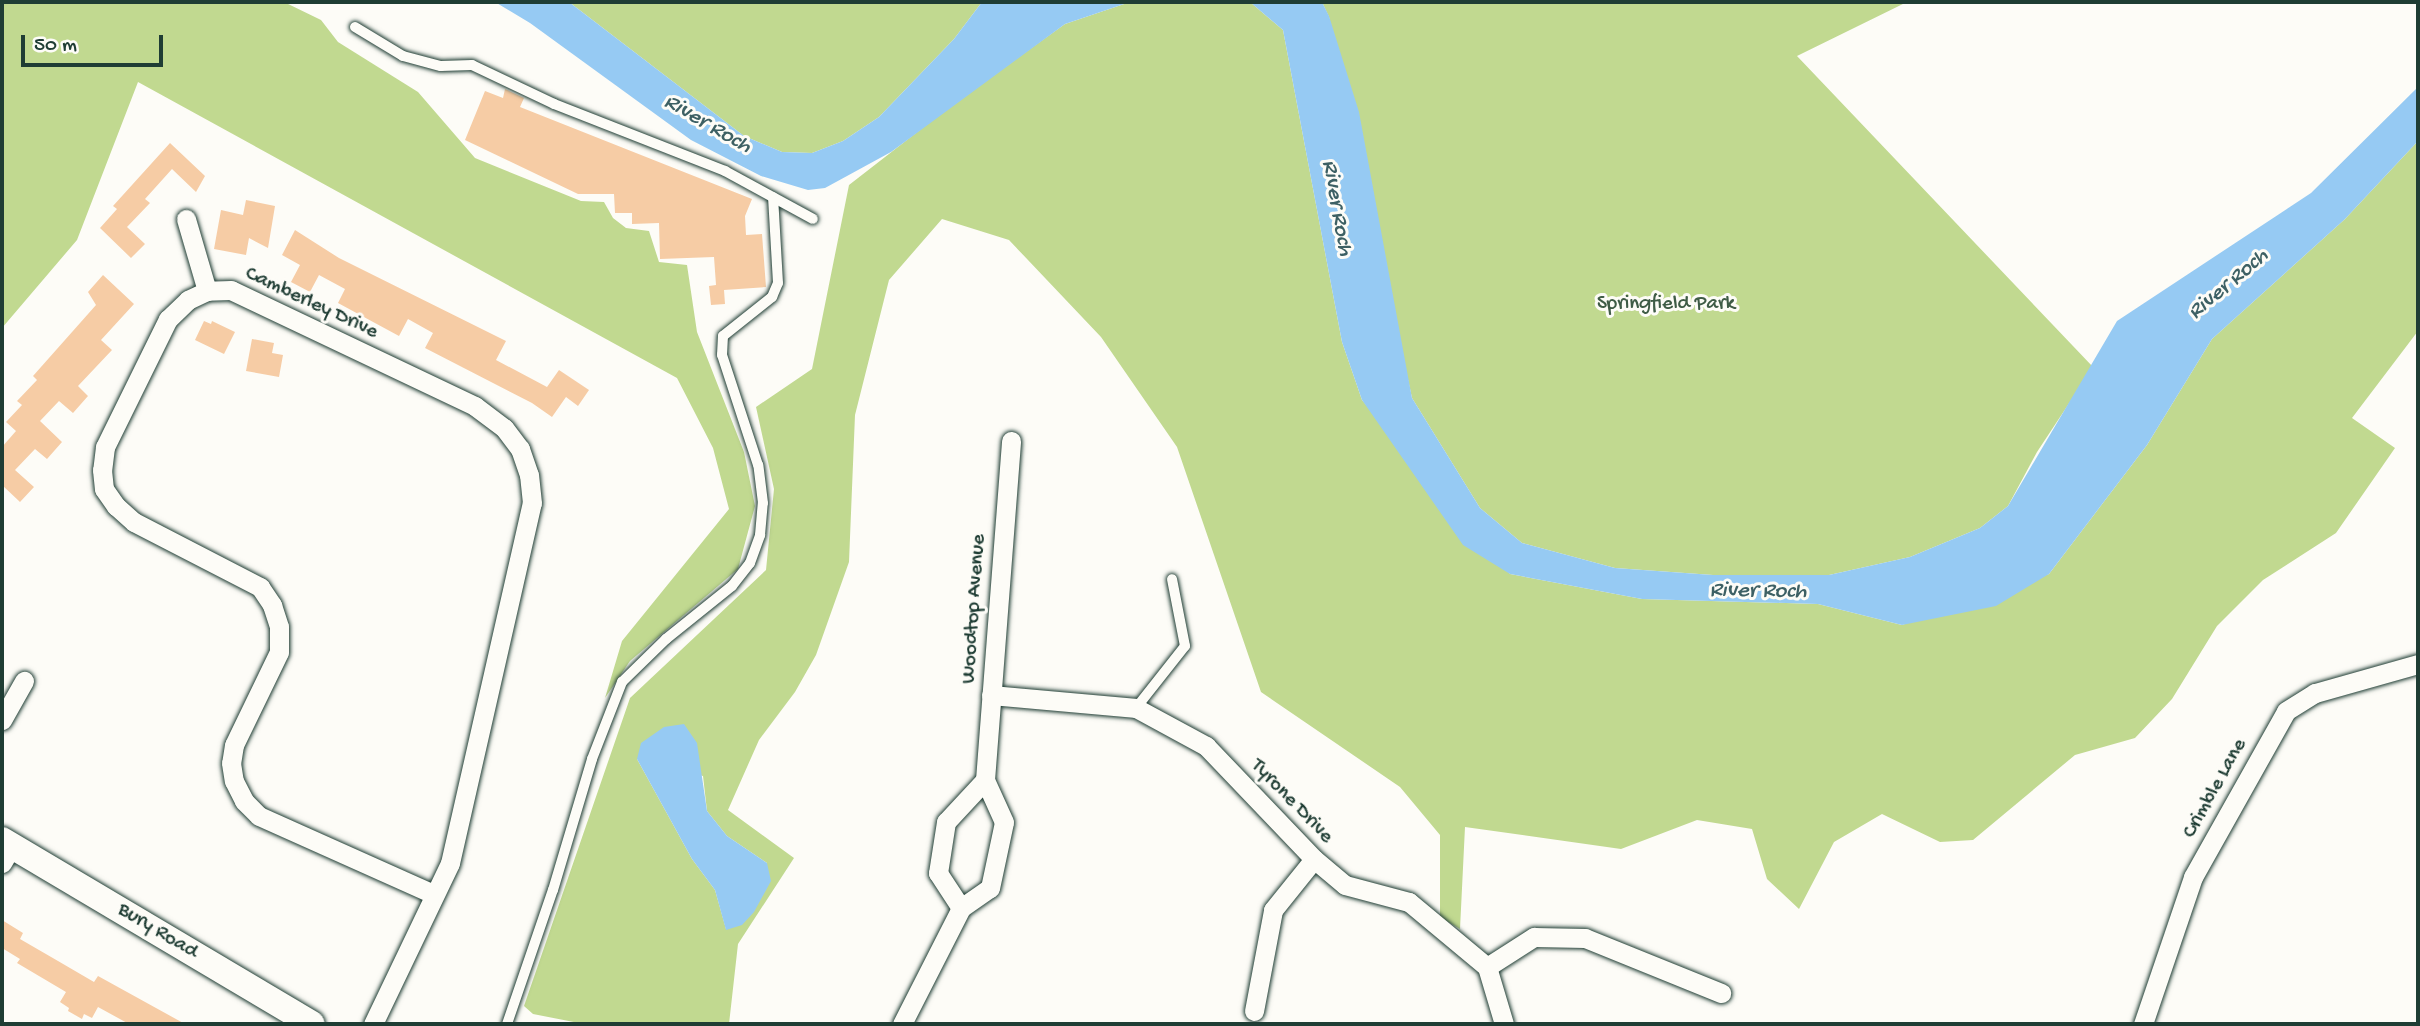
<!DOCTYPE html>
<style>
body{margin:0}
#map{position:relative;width:2420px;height:1026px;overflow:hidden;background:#fdfcf7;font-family:"Gochi Hand",sans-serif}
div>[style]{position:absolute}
.green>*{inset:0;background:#c1d990}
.water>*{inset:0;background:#96caf3}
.building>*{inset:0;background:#f6cca5}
.roads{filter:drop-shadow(0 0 2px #1f3d34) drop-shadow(0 0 2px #1f3d34)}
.service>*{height:10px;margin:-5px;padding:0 5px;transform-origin:5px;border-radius:5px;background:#fdfcf7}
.minor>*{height:19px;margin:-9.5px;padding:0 9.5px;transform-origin:9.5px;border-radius:9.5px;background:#fdfcf7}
.secondary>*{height:26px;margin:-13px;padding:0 13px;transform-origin:13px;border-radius:13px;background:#fdfcf7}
span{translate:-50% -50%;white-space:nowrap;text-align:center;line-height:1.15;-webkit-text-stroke:6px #fdfcf7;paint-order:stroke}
.street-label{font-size:21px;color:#1f3d34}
.park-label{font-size:21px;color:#3f5c46}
.water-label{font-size:23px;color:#3d6064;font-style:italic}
.frame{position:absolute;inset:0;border:4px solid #1f3d34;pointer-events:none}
.scale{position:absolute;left:21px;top:35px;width:142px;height:32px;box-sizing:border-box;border:4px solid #1f3d34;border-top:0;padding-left:9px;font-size:21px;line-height:24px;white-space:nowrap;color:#1f3d34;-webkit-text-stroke:5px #fdfcf7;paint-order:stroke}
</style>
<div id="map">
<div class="green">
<div style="clip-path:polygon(2px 2px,284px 2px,321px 20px,338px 42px,418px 92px,475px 158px,581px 201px,604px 202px,613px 218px,626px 228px,649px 231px,659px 262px,687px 265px,697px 332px,744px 452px,755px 506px,738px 569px,630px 661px,605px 698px,622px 641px,729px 509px,713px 448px,677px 378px,138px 82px,77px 240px,2px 328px)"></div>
<div style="clip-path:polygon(569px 2px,982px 2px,954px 39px,879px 117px,843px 141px,812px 153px,782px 152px,744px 136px)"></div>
<div style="clip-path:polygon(evenodd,1130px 2px,1250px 2px,1283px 30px,1342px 342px,1362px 400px,1510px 574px,1642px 599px,1818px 604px,1902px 625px,2049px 574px,2147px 445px,2212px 339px,2345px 219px,2418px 141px,2418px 331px,2352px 418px,2395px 448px,2336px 533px,2263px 580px,2217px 626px,2172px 699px,2135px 738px,2075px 755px,1973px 840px,1940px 842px,1882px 814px,1834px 842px,1799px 909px,1767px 879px,1752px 829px,1697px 820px,1621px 849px,1465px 827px,1460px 929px,1440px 917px,1440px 835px,1400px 787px,1261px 692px,1177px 447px,1101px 337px,1009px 240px,942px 219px,889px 280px,855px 415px,849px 562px,816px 655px,795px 692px,759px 740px,728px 810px,794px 858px,738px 944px,729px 1024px,584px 1024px,533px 1014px,524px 1006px,630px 698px,766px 570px,774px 489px,756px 407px,812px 369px,849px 185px,952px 105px,1065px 24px,1130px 2px,637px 759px,703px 776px,707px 811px,727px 836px,767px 863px,726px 929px,715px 890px,692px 859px,637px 759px)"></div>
<div style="clip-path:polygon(1322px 2px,1907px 2px,1797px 56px,2093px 367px,2037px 452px,2008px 506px,1980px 528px,1910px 557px,1829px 575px,1713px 575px,1615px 568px,1522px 543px,1480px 508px,1412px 398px,1329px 17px)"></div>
</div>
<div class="water">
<div style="clip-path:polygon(495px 2px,569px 2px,744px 136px,782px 152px,812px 153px,843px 141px,879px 117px,954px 39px,982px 2px,1130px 2px,1065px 24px,891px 152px,825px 188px,808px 190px,761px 176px,691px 140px,530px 23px)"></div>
<div style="clip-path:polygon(1250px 2px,1322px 2px,1329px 16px,1359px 112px,1412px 398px,1480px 508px,1522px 543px,1615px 568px,1713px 575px,1829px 575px,1910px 557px,1980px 528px,2008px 506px,2117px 321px,2311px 193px,2418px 87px,2418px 141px,2345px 219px,2212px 339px,2147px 445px,2049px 574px,1996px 606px,1902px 625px,1818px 604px,1642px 599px,1510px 574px,1463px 545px,1362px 400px,1342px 342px,1283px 30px)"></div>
<div style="clip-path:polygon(684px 724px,697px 743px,707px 811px,727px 836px,767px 863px,771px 881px,754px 912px,742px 925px,726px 930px,715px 890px,692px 859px,637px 759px,641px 743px,664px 727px)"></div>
</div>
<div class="building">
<div style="clip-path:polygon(505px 89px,524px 98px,520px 107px,752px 199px,745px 216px,746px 235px,762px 234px,766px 287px,724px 290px,725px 304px,711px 305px,709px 286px,716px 285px,714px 257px,660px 259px,659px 223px,632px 224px,632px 213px,615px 213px,614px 194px,578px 194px,465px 140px,485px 91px,503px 98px)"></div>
<div style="clip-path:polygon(170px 143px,205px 176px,196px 192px,172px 169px,145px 199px,150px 203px,127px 227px,145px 244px,131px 258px,100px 228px,117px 209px,113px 206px)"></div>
<div style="clip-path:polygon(246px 200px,275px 206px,268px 248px,249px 238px,246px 255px,214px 249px,221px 210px,243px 215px)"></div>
<div style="clip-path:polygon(295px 230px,339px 258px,506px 341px,496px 360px,547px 387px,559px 370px,589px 390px,578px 406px,566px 397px,552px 417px,532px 403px,425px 348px,433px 333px,408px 319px,399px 336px,338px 303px,345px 289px,319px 275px,310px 292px,291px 282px,300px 265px,282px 255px)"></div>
<div style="clip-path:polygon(103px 275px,134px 304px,101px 340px,112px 350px,78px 386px,88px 396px,73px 413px,59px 401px,40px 421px,62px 442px,47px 459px,35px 449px,15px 470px,34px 487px,20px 502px,2px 485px,2px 447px,16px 431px,6px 422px,22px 405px,17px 401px,37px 380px,33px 376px,96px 305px,88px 292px)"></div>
<div style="clip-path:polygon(204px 321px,211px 324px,212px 321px,235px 332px,224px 354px,195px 340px)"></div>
<div style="clip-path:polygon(252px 339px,274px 343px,272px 353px,283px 355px,279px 377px,246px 371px)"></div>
<div style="clip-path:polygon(2px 920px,23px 933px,20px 939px,58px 961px,94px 982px,98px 976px,185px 1024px,129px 1024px,98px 1007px,92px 1018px,84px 1014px,82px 1019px,68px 1011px,69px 1008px,60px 1002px,66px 992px,17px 963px,20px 959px,2px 948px)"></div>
</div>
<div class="roads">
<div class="service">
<div style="left:355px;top:27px;width:56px;rotate:31.1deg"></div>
<div style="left:403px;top:56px;width:39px;rotate:15deg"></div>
<div style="left:441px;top:66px;width:31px;rotate:-2deg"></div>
<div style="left:472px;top:65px;width:91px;rotate:25.4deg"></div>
<div style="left:554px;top:104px;width:184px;rotate:21.4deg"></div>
<div style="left:725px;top:171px;width:100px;rotate:28.6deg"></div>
<div style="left:1136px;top:708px;width:79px;rotate:-51.7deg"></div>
<div style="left:1185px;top:646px;width:68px;rotate:-101deg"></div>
<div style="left:507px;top:1024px;width:142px;rotate:-71.1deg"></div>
<div style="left:553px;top:890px;width:137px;rotate:-73.4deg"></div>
<div style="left:592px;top:759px;width:83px;rotate:-68.7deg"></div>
<div style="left:622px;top:682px;width:62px;rotate:-44.3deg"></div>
<div style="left:666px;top:639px;width:85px;rotate:-38.8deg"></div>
<div style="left:732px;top:586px;width:29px;rotate:-52deg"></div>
<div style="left:750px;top:563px;width:30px;rotate:-70deg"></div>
<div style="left:760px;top:535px;width:32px;rotate:-85deg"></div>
<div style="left:763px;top:503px;width:38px;rotate:-97deg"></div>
<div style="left:758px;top:465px;width:116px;rotate:-108.1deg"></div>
<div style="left:722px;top:355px;width:19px;rotate:-87deg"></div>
<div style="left:723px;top:336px;width:63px;rotate:-38.5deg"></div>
<div style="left:772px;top:297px;width:15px;rotate:-67deg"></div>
<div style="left:778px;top:283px;width:86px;rotate:-93.3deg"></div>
</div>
<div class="minor">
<div style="left:186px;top:219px;width:75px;rotate:73.7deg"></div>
<div style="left:991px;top:695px;width:146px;rotate:5.1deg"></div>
<div style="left:1136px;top:708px;width:80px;rotate:28.5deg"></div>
<div style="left:1206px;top:746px;width:156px;rotate:46.3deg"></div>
<div style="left:1314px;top:859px;width:40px;rotate:40deg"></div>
<div style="left:1345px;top:885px;width:66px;rotate:14.9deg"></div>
<div style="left:1409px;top:902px;width:102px;rotate:39.8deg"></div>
<div style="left:1487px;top:967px;width:59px;rotate:73.4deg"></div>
<div style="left:2px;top:720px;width:45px;rotate:-60.6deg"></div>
<div style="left:2px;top:863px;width:20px;rotate:-60deg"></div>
<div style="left:961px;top:908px;width:35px;rotate:-35deg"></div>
<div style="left:990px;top:888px;width:67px;rotate:-78deg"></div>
<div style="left:1004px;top:822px;width:46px;rotate:-114.3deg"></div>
<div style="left:985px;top:780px;width:340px;rotate:-85.6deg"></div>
<div style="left:1487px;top:967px;width:56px;rotate:-32.6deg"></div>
<div style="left:1534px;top:937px;width:51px;rotate:1.1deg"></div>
<div style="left:1585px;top:938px;width:147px;rotate:22deg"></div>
<div style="left:1254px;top:1011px;width:103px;rotate:-79.3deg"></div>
<div style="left:1273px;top:910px;width:65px;rotate:-51.2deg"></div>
<div style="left:373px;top:1024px;width:178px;rotate:-64.4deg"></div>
<div style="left:450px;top:863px;width:369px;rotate:-77.2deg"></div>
<div style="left:532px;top:503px;width:28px;rotate:-96deg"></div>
<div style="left:529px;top:475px;width:28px;rotate:-109deg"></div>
<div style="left:520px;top:449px;width:26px;rotate:-127deg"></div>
<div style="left:504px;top:428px;width:36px;rotate:-143deg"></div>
<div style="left:475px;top:406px;width:270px;rotate:-154.6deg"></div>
<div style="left:231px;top:290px;width:24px;rotate:178deg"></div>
<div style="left:207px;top:291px;width:21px;rotate:155deg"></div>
<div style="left:188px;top:300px;width:28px;rotate:136deg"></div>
<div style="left:168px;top:319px;width:143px;rotate:116.2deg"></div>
<div style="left:105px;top:447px;width:23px;rotate:97deg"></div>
<div style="left:102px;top:470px;width:19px;rotate:84deg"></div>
<div style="left:104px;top:489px;width:21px;rotate:55deg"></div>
<div style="left:116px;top:506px;width:24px;rotate:42deg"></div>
<div style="left:134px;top:522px;width:142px;rotate:27.3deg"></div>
<div style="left:260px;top:587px;width:22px;rotate:56deg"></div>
<div style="left:272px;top:605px;width:23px;rotate:72deg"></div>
<div style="left:279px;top:627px;width:25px;rotate:90deg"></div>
<div style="left:279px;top:652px;width:103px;rotate:115.8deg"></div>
<div style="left:234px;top:745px;width:18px;rotate:99deg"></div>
<div style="left:231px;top:763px;width:18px;rotate:81deg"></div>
<div style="left:234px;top:781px;width:22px;rotate:63deg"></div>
<div style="left:244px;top:801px;width:21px;rotate:45deg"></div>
<div style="left:259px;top:816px;width:191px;rotate:24.1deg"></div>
<div style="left:902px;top:1024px;width:130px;rotate:-63deg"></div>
<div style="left:961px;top:908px;width:42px;rotate:-123.3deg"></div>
<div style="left:938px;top:873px;width:52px;rotate:-81.1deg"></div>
<div style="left:946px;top:822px;width:57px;rotate:-47.1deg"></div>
<div style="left:2143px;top:1024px;width:155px;rotate:-71.2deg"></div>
<div style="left:2193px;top:877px;width:190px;rotate:-60.7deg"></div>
<div style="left:2286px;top:711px;width:34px;rotate:-32deg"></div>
<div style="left:2315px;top:693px;width:107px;rotate:-15.7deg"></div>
</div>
<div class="secondary">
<div style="left:2px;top:840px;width:360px;rotate:30.7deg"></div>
</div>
</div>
<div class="street-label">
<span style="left:311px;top:304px;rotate:25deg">Camberley Drive</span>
<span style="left:975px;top:609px;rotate:-86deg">Woodtop Avenue</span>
<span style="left:2216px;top:789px;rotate:-61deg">Crimble Lane</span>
<span style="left:1291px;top:802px;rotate:46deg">Tyrone Drive</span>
<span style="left:157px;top:932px;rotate:31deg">Bury Road</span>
</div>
<div class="park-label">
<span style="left:1666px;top:305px">Springfield Park</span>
</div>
<div class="water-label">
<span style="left:707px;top:125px;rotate:30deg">River Roch</span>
<span style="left:1336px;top:208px;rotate:80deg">River Roch</span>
<span style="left:2229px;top:285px;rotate:-40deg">River Roch</span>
<span style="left:1758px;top:592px;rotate:1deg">River Roch</span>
</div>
<div class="frame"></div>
<div class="scale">50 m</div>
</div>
